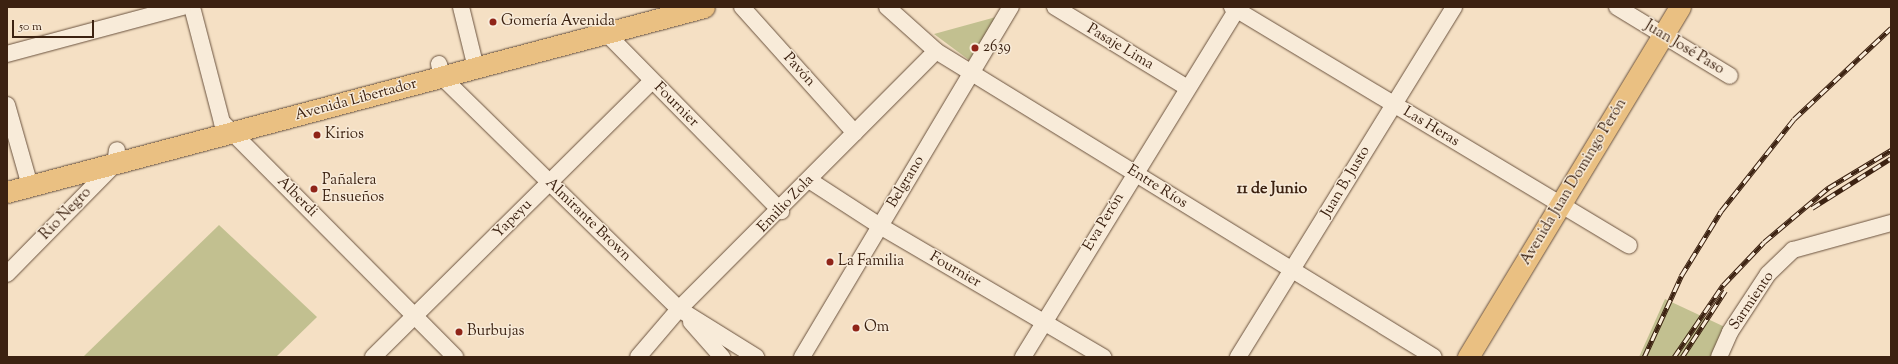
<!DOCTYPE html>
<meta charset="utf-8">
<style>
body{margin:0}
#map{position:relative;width:1898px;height:364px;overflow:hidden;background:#f5e0c4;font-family:"Sorts Mill Goudy",serif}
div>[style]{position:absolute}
.green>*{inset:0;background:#c2c090}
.roads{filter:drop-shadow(0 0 1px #6a523e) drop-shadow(0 0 1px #6a523e)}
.minor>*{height:16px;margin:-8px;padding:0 8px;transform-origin:8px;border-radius:8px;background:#f8ebd9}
.major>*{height:21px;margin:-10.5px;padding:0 10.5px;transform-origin:10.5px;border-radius:10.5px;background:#eac082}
.rail>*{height:4.5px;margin-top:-2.25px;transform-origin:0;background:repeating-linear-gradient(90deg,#f8ebd9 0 9px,#3c2211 0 18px);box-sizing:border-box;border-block:1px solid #3c2211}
.dots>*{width:11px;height:11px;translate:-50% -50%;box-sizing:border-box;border:2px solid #f8ebd9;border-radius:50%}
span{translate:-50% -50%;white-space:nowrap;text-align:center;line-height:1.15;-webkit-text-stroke:3px #f8ebd9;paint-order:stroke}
.poi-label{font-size:15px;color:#3c2211}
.left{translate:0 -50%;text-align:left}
.street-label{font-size:15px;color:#3c2211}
.neighbourhood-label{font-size:16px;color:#3c2211;font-weight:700}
.frame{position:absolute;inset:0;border:8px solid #3c2211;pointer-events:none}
.scale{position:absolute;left:12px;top:20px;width:82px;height:18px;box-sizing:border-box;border:2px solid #3c2211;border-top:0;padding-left:5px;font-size:12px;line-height:14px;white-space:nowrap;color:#3c2211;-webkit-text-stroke:3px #f8ebd9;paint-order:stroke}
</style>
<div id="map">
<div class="green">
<div style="clip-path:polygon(996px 17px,969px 60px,934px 34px)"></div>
<div style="clip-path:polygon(219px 225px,317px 317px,276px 357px,83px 357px)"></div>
<div style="clip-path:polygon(1665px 299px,1727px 328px,1714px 357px,1639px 357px)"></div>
</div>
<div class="roads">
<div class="minor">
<div style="left:192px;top:7px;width:119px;rotate:75.4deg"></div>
<div style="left:222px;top:122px;width:331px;rotate:45.2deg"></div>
<div style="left:461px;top:7px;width:63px;rotate:76.2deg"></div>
<div style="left:742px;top:7px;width:169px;rotate:48.1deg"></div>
<div style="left:887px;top:7px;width:66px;rotate:41.9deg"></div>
<div style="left:936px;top:51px;width:584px;rotate:31.57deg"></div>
<div style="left:1055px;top:7px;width:153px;rotate:31.4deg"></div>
<div style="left:1232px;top:7px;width:463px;rotate:31deg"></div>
<div style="left:1617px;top:7px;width:132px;rotate:31.4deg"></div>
<div style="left:606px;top:33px;width:250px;rotate:45.5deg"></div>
<div style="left:7px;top:54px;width:182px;rotate:-15deg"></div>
<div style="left:439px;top:64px;width:13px;rotate:77deg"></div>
<div style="left:442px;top:77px;width:332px;rotate:44.4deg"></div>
<div style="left:679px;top:309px;width:91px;rotate:31.9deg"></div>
<div style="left:7px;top:105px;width:84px;rotate:74.1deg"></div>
<div style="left:809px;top:180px;width:85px;rotate:32.9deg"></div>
<div style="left:880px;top:226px;width:259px;rotate:30.4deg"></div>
<div style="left:7px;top:274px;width:154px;rotate:-45.5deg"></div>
<div style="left:115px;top:164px;width:14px;rotate:-82deg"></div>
<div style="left:691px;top:322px;width:47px;rotate:48.5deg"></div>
<div style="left:373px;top:357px;width:392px;rotate:-44.7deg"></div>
<div style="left:638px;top:357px;width:63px;rotate:-49.5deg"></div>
<div style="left:679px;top:309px;width:364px;rotate:-45.1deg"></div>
<div style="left:802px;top:357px;width:408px;rotate:-59.2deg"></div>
<div style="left:1023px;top:357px;width:411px;rotate:-58.4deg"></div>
<div style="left:1238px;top:357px;width:411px;rotate:-58.3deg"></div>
<div style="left:1719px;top:357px;width:27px;rotate:-66deg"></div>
<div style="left:1730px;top:332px;width:69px;rotate:-56.8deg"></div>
<div style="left:1768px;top:274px;width:35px;rotate:-44deg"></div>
<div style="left:1793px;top:250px;width:102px;rotate:-15.4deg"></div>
</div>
<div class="major">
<div style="left:7px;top:192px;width:721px;rotate:-14.86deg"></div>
<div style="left:1468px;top:357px;width:409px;rotate:-58.8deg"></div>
</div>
</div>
<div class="rail">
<div style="left:1812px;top:208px;width:93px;rotate:-32.3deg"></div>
<div style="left:1644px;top:357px;width:89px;rotate:-65.4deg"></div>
<div style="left:1681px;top:276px;width:76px;rotate:-58.4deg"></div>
<div style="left:1721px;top:211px;width:117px;rotate:-51.6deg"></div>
<div style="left:1794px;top:119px;width:133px;rotate:-43.2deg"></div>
<div style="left:1674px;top:357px;width:87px;rotate:-55.8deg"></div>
<div style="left:1723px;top:285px;width:59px;rotate:-46.4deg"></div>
<div style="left:1764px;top:242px;width:84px;rotate:-40.2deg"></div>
<div style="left:1828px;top:188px;width:74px;rotate:-31.1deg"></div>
<div style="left:1682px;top:357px;width:79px;rotate:-56.9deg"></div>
</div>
<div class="dots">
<div style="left:493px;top:22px;background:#8f2418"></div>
<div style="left:975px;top:48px;background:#8f2418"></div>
<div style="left:317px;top:135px;background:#8f2418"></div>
<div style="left:314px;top:189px;background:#8f2418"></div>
<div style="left:830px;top:262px;background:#8f2418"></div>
<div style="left:856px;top:328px;background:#8f2418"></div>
<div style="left:459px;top:332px;background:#8f2418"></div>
</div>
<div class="poi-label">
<span class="left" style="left:501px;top:22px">Gomería Avenida</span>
<span class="left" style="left:983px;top:48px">2639</span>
<span class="left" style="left:325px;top:135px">Kirios</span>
<span class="left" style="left:322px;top:189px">Pañalera<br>Ensueños</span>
<span class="left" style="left:838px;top:262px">La Familia</span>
<span class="left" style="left:864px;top:328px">Om</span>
<span class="left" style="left:467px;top:332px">Burbujas</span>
</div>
<div class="street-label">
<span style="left:1120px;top:47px;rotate:31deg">Pasaje Lima</span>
<span style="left:1684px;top:48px;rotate:31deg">Juan José Paso</span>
<span style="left:799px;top:70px;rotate:48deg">Pavón</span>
<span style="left:356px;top:100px;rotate:-15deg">Avenida Libertador</span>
<span style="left:676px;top:105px;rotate:45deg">Fournier</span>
<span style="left:1431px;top:127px;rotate:31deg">Las Heras</span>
<span style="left:906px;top:182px;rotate:-59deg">Belgrano</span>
<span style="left:1346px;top:182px;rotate:-59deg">Juan B. Justo</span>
<span style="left:1574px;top:182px;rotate:-59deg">Avenida Juan Domingo Perón</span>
<span style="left:1157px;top:187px;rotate:32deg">Entre Ríos</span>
<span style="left:297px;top:197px;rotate:45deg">Alberdi</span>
<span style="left:786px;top:204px;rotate:-46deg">Emilio Zola</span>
<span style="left:66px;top:214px;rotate:-46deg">Rio Negro</span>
<span style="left:513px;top:219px;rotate:-45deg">Yapeyu</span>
<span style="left:588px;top:220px;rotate:44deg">Almirante Brown</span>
<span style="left:1104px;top:222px;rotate:-59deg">Eva Perón</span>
<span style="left:955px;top:270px;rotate:30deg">Fournier</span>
<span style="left:1752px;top:301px;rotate:-56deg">Sarmiento</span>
</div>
<div class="neighbourhood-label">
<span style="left:1272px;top:190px">11 de Junio</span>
</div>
<div class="frame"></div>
<div class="scale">50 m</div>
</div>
